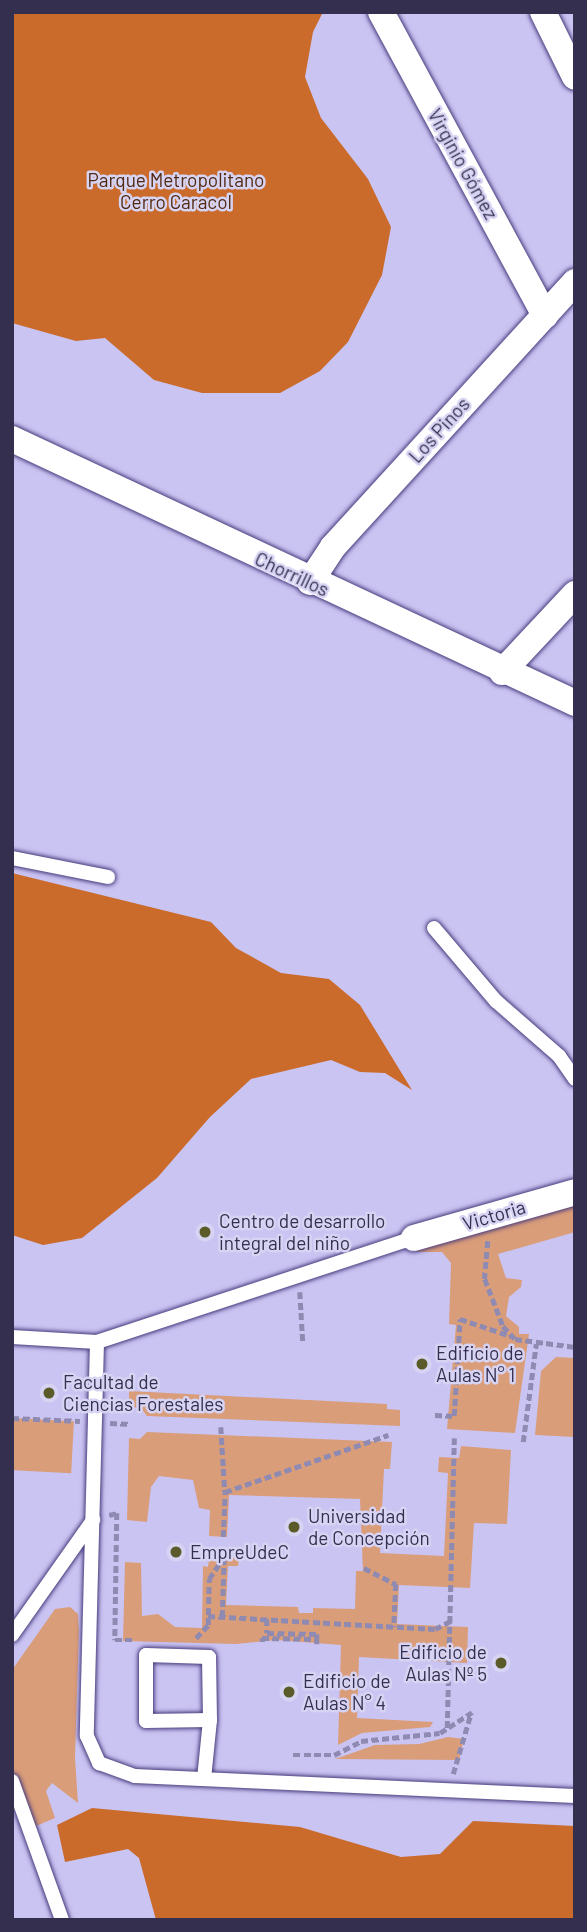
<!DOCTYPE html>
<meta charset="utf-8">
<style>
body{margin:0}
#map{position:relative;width:587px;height:1932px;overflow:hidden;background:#cac4f3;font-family:Barlow,sans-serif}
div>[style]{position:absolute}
.green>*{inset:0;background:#da9d7a;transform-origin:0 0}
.forest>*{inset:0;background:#ca6b2c}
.path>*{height:4.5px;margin-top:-2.25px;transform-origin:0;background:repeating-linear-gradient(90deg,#8f8ab2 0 7px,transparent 0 10.5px)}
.roads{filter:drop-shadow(0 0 2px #493b7d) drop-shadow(0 0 2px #493b7d)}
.lane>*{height:14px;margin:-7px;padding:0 7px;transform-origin:7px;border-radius:7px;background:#fff}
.street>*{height:26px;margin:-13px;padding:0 13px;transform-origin:13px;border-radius:13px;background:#fff}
.dots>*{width:19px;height:19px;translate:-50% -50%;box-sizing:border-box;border:4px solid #d7d3f3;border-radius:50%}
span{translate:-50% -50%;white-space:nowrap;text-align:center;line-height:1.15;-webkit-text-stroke:5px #d7d3f3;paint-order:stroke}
.street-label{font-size:19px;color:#342f4e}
.park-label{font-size:19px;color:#502910}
.poi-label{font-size:19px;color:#342f4e}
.left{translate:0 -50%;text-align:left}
.right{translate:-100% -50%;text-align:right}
.frame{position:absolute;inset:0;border:14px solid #342f4e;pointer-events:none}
</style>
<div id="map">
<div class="green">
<div style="clip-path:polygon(575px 1205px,575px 1232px,498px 1254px,506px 1278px,522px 1280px,521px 1287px,509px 1297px,506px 1316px,519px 1327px,519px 1334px,529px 1334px,515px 1433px,447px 1429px,456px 1325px,449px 1324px,451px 1263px,442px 1252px,415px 1252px,492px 1222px)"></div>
<div style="clip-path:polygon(556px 1357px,575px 1358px,575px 1437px,535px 1435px,541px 1371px)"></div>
<div style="clip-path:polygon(129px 1391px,387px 1404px,387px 1409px,400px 1410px,400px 1426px,147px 1416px,141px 1408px,129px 1407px)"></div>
<div style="left:12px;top:1418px;width:62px;height:52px;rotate:3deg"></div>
<div style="clip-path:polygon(147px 1432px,392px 1442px,390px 1469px,384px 1469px,380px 1553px,444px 1556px,448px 1473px,438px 1472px,439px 1457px,459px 1458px,461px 1446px,511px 1450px,507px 1524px,474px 1523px,470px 1588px,399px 1585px,397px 1624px,468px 1627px,467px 1663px,359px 1657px,357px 1718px,433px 1722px,430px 1727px,362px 1733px,338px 1745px,341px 1645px,277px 1640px,236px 1644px,123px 1641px,125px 1562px,141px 1563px,142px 1616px,158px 1614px,175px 1627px,202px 1628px,203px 1566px,208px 1567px,209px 1557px,239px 1558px,238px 1566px,228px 1566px,226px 1605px,298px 1607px,299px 1613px,313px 1613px,313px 1608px,355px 1609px,356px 1571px,363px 1571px,360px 1499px,229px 1495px,227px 1537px,209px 1536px,210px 1510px,199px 1508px,193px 1480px,159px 1476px,151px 1487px,147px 1522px,127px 1520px,129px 1438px,140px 1439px)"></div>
<div style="clip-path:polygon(70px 1607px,78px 1614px,79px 1631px,75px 1758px,78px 1803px,52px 1783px,46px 1791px,55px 1818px,29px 1829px,12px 1780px,12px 1670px,55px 1609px)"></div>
<div style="clip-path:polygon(448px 1737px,464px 1739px,459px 1760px,335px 1759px,375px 1745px,419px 1744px)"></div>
</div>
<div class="forest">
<div style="clip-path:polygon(12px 12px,323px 12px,313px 32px,305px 77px,321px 118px,368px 179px,391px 227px,382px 275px,348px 342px,320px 371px,280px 393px,202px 393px,154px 380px,105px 338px,76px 341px,12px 323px)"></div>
<div style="clip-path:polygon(12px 873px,211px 922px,236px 948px,281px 973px,329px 979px,360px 1005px,412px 1090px,385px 1073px,360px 1072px,331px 1060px,251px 1079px,210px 1117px,157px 1178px,82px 1238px,43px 1245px,12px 1235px)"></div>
<div style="clip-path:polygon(92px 1808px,300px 1827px,401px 1857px,440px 1854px,473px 1821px,575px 1826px,575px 1920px,156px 1920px,139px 1858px,128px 1849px,65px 1862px,57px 1825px)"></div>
</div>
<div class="path">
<div style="left:488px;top:1241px;width:38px;rotate:95deg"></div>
<div style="left:485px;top:1279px;width:50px;rotate:69deg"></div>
<div style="left:503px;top:1326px;width:18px;rotate:47deg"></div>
<div style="left:515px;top:1339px;width:61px;rotate:7.6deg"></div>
<div style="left:300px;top:1292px;width:51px;rotate:86.6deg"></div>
<div style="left:435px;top:1415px;width:19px;rotate:3deg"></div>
<div style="left:454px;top:1416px;width:97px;rotate:-86.5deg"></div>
<div style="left:460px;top:1319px;width:54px;rotate:18.4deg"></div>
<div style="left:12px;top:1418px;width:68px;rotate:2.5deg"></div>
<div style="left:110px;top:1423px;width:20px;rotate:3deg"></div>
<div style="left:221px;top:1427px;width:65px;rotate:86.5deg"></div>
<div style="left:523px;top:1442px;width:99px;rotate:-82.4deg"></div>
<div style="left:109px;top:1515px;width:8px;rotate:-14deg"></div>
<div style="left:117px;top:1513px;width:127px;rotate:90.9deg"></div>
<div style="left:115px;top:1640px;width:21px"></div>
<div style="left:223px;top:1537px;width:45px;rotate:-87.5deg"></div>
<div style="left:225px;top:1492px;width:173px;rotate:-19.3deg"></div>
<div style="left:364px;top:1568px;width:36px;rotate:27deg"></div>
<div style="left:396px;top:1584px;width:43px;rotate:92.7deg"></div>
<div style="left:208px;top:1616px;width:227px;rotate:3.3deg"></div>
<div style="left:435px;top:1629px;width:18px;rotate:-27deg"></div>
<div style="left:222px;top:1617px;width:59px;rotate:-88.1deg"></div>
<div style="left:267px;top:1619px;width:14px;rotate:90deg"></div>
<div style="left:267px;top:1633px;width:50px;rotate:1.1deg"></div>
<div style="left:317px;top:1634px;width:5px;rotate:90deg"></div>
<div style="left:196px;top:1638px;width:18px;rotate:-47deg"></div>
<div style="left:208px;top:1625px;width:46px;rotate:-88.8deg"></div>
<div style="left:209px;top:1579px;width:27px;rotate:-56deg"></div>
<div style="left:262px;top:1642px;width:4px;rotate:-90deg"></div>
<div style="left:262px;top:1638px;width:55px;rotate:1deg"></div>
<div style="left:317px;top:1639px;width:5px;rotate:90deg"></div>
<div style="left:447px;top:1728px;width:290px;rotate:-88.6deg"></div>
<div style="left:293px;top:1755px;width:41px"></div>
<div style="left:334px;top:1755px;width:30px;rotate:-27deg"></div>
<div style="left:361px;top:1741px;width:79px;rotate:-5.8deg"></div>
<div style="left:440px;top:1733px;width:38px;rotate:-33deg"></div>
<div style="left:453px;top:1774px;width:64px;rotate:-73.6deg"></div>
</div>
<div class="roads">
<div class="lane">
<div style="left:12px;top:858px;width:98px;rotate:11.2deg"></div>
<div style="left:434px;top:928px;width:96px;rotate:49.7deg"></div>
<div style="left:496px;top:1001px;width:84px;rotate:41.1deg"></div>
<div style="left:559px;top:1056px;width:28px;rotate:55deg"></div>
<div style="left:12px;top:1337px;width:85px;rotate:3.4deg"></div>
<div style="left:97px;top:1342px;width:334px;rotate:-18.2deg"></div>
<div style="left:97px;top:1342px;width:394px;rotate:91.5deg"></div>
<div style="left:87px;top:1736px;width:30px;rotate:66deg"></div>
<div style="left:99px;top:1763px;width:38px;rotate:20deg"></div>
<div style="left:135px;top:1776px;width:440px;rotate:2.6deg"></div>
<div style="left:12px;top:1635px;width:141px;rotate:-54.8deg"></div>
<div style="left:204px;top:1779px;width:59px;rotate:-84.2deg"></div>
<div style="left:210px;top:1720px;width:63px;rotate:-90.9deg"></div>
<div style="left:209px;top:1657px;width:63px;rotate:-178.2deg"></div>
<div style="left:146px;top:1655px;width:66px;rotate:90deg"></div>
<div style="left:146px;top:1721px;width:64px;rotate:-0.9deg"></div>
<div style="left:12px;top:1781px;width:148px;rotate:70.2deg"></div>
</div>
<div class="street">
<div style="left:381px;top:12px;width:345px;rotate:61.6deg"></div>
<div style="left:543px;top:12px;width:72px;rotate:63.8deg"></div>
<div style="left:12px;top:439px;width:622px;rotate:25.12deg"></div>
<div style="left:310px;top:582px;width:42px;rotate:-56.7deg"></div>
<div style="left:333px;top:547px;width:359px;rotate:-47.6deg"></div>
<div style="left:502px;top:672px;width:107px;rotate:-46.9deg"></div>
<div style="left:414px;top:1238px;width:167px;rotate:-15.9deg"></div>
</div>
</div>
<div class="dots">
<div style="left:205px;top:1232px;background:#5a5b28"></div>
<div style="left:422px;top:1364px;background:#5a5b28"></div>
<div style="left:49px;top:1393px;background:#5a5b28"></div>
<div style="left:294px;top:1527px;background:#5a5b28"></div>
<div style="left:176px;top:1552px;background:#5a5b28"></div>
<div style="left:501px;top:1663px;background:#5a5b28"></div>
<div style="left:289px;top:1692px;background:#5a5b28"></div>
</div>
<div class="street-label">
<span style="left:463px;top:164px;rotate:61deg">Virginio Gómez</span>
<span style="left:439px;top:430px;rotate:-48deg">Los Pinos</span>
<span style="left:292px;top:574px;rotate:25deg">Chorrillos</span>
<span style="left:494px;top:1215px;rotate:-16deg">Victoria</span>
</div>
<div class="park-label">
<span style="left:176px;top:191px">Parque Metropolitano<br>Cerro Caracol</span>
</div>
<div class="poi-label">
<span class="left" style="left:219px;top:1232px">Centro de desarrollo<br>integral del niño</span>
<span class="left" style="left:436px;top:1364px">Edificio de<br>Aulas N° 1</span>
<span class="left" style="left:63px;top:1393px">Facultad de<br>Ciencias Forestales</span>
<span class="left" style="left:308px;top:1527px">Universidad<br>de Concepción</span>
<span class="left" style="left:190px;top:1552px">EmpreUdeC</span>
<span class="right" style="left:487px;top:1663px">Edificio de<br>Aulas Nº 5</span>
<span class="left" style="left:303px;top:1692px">Edificio de<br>Aulas N° 4</span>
</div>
<div class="frame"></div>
</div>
